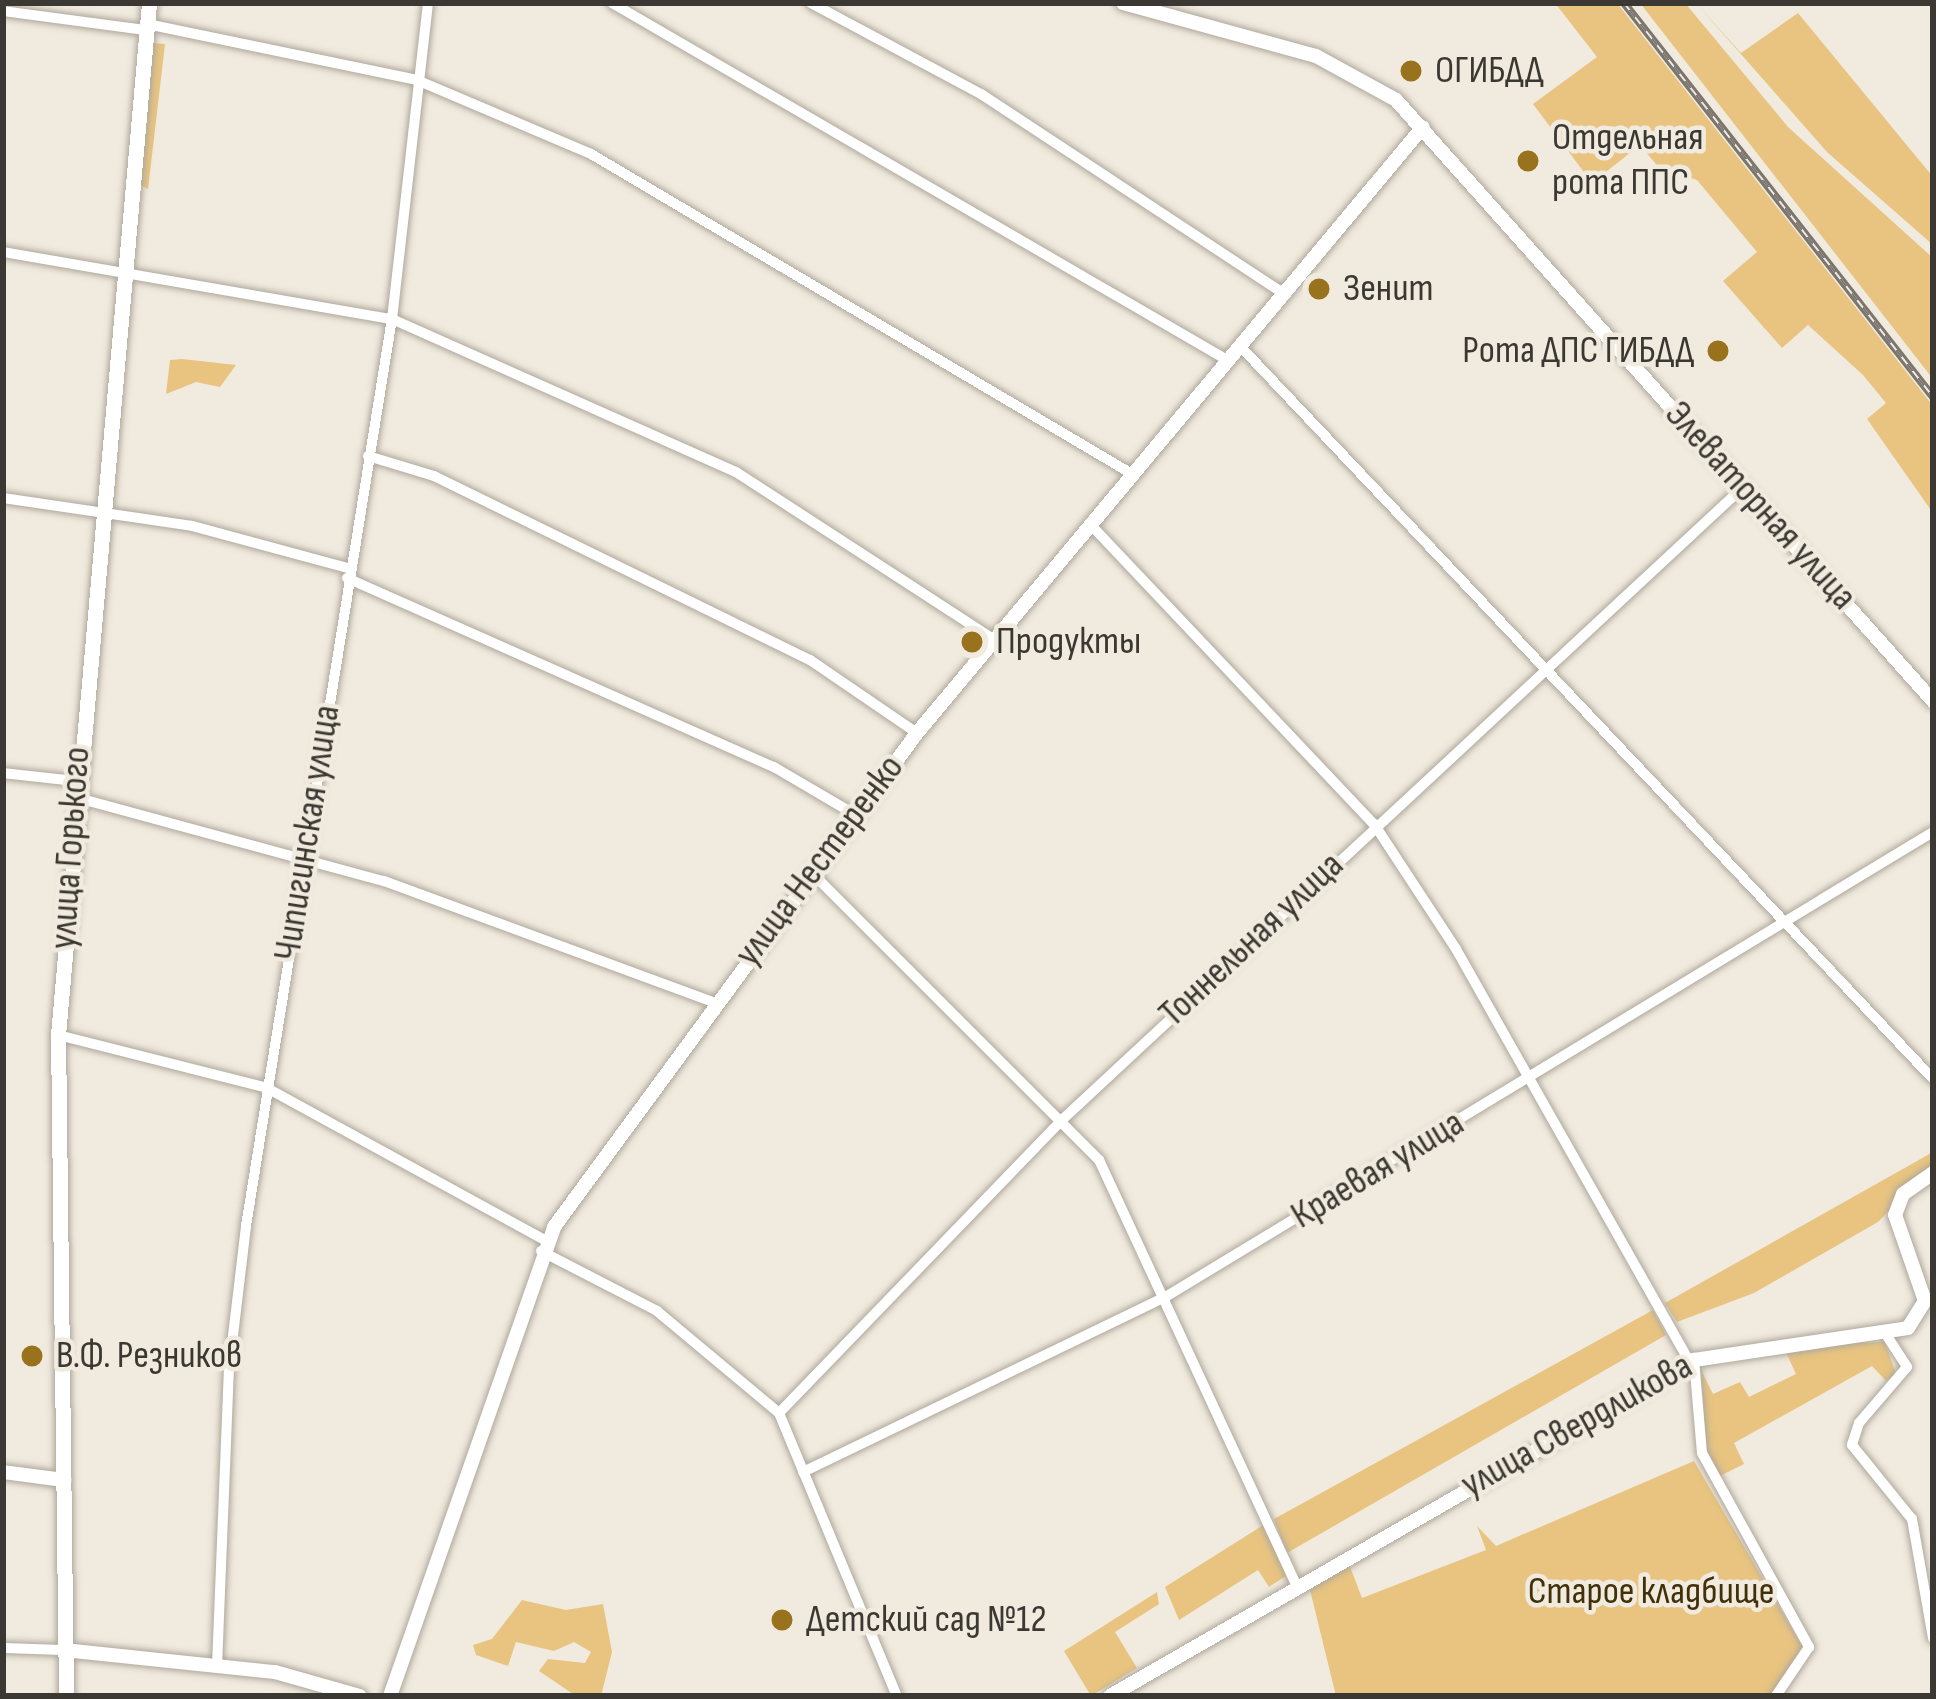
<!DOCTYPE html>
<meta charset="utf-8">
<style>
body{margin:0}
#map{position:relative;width:1936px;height:1699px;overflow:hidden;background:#f1eade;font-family:"Sofia Sans Condensed",sans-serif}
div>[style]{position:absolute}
.green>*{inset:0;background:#e8c480}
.roads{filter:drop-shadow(0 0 3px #aea89c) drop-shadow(0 0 3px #aea89c)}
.minor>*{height:10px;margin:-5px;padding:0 5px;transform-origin:5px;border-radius:5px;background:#fff}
.tertiary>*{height:14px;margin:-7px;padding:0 7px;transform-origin:7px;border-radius:7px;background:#fff}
.secondary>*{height:15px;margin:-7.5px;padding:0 7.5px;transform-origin:7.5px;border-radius:7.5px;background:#fff}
.rail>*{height:8px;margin-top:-4px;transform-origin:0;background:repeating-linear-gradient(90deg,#f1eade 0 9px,#7a766f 0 18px);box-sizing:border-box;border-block:3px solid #7a766f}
.dots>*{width:33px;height:33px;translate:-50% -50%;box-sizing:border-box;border:6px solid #f1eade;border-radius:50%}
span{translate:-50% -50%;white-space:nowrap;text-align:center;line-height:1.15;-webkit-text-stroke:9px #f1eade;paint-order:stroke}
.poi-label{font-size:39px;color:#3b3833}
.left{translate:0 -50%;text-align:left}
.right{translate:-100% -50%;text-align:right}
.street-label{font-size:39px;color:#3b3833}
.park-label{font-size:39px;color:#423009}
.frame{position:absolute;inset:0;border:6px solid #3b3833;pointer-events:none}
</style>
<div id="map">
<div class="green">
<div style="clip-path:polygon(1555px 3px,1617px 3px,1933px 406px,1933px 513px,1867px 419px,1886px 403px,1863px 375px,1808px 325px,1782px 348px,1723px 281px,1757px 252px,1697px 180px,1660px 169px,1640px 145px,1592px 183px,1533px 104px,1597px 57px)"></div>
<div style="clip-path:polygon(1640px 3px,1685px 3px,1788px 127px,1933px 258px,1933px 379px)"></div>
<div style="clip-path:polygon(1696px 3px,1741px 53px,1798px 13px,1933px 177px,1933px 245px,1827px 152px)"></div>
<div style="clip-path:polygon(152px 43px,165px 44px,148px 189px,138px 184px)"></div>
<div style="clip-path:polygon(170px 360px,182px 359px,236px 365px,220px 387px,196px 382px,166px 394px)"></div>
<div style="clip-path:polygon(1933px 1152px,1933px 1165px,1878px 1222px,1754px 1293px,1677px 1322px,1665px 1303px)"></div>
<div style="clip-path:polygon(1653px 1310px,1666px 1335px,1287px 1553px,1274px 1519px)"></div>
<div style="clip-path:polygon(1885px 1342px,1896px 1374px,1886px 1381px,1872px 1366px,1734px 1443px,1744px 1464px,1720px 1476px,1706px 1454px,1701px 1370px,1713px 1394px,1740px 1382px,1749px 1397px,1796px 1374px,1783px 1346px)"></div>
<div style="clip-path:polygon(1694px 1461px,1805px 1651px,1770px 1696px,1336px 1696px,1309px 1586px,1349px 1564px,1362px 1598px,1486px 1550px,1477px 1526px,1496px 1546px)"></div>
<div style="clip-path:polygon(1265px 1524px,1286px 1576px,1269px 1587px,1258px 1570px,1179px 1620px,1165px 1587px)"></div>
<div style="clip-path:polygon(1157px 1592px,1159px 1604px,1115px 1632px,1137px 1668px,1091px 1696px,1064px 1651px)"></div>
<div style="clip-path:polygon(522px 1600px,566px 1610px,603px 1604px,612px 1652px,601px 1696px,576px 1696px,539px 1671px,548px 1659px,585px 1663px,591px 1652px,574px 1642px,554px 1651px,516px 1642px,508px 1666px,476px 1655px,473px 1645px,492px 1639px)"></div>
</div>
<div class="roads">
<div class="minor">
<div style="left:612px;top:3px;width:711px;rotate:30.13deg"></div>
<div style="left:811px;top:3px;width:193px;rotate:28.2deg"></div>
<div style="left:981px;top:94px;width:362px;rotate:33.4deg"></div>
<div style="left:3px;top:11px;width:144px;rotate:7.6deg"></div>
<div style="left:147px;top:24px;width:276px;rotate:11.7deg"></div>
<div style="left:417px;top:80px;width:189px;rotate:23deg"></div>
<div style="left:591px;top:154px;width:629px;rotate:30.6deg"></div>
<div style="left:3px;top:252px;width:395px;rotate:9.8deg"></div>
<div style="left:392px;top:319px;width:376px;rotate:24deg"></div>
<div style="left:736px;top:472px;width:306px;rotate:33deg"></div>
<div style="left:1239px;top:345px;width:1010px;rotate:46.6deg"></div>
<div style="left:368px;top:456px;width:69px;rotate:16.9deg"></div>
<div style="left:434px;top:476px;width:419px;rotate:26.1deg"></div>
<div style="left:810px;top:660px;width:130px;rotate:34.3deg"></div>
<div style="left:3px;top:498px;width:191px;rotate:8.4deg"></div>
<div style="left:192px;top:526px;width:162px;rotate:15.1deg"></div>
<div style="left:1090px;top:524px;width:413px;rotate:46.6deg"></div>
<div style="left:1374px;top:824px;width:149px;rotate:56.7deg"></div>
<div style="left:1456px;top:949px;width:475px;rotate:60.5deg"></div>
<div style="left:347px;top:578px;width:467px;rotate:23.9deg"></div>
<div style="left:774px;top:767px;width:93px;rotate:30.4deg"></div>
<div style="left:3px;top:773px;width:72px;rotate:6.3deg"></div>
<div style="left:74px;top:797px;width:321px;rotate:15.2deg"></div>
<div style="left:384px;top:881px;width:351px;rotate:20.2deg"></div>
<div style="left:812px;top:873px;width:406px;rotate:45deg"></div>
<div style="left:1099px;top:1160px;width:466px;rotate:65.1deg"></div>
<div style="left:58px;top:1035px;width:216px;rotate:14.2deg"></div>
<div style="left:267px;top:1088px;width:318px;rotate:28.7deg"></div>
<div style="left:541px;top:1251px;width:131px;rotate:27.3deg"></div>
<div style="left:657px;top:1311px;width:159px;rotate:39.9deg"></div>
<div style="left:779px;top:1413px;width:307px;rotate:67.4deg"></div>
<div style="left:1887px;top:1336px;width:37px;rotate:57deg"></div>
<div style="left:1907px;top:1367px;width:74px;rotate:130.6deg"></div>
<div style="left:1859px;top:1423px;width:23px;rotate:108deg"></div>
<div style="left:1852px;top:1445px;width:95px;rotate:51deg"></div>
<div style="left:1912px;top:1519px;width:121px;rotate:80deg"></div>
<div style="left:1694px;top:1360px;width:93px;rotate:85.1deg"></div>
<div style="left:1702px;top:1453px;width:222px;rotate:61.1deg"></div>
<div style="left:1809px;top:1647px;width:59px;rotate:124deg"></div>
<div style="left:779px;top:1413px;width:409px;rotate:-46deg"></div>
<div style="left:1063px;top:1119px;width:928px;rotate:-42.9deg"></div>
<div style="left:803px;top:1472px;width:404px;rotate:-25.8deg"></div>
<div style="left:1167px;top:1296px;width:896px;rotate:-31.21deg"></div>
<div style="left:3px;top:1648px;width:61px;rotate:1.9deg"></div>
<div style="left:217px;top:1666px;width:297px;rotate:-87.7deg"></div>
<div style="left:229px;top:1369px;width:144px;rotate:-83.2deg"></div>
<div style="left:246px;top:1226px;width:919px;rotate:-80.86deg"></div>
<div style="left:392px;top:319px;width:318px;rotate:-83.5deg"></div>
</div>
<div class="tertiary">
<div style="left:1123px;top:3px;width:200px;rotate:15.4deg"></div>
<div style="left:1316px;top:56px;width:91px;rotate:28.8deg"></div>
<div style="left:1396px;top:100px;width:806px;rotate:48.22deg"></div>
<div style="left:3px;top:1472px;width:62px;rotate:7.5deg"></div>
<div style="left:64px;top:1650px;width:212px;rotate:6deg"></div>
<div style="left:275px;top:1672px;width:88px;rotate:15.8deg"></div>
<div style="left:390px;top:1696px;width:497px;rotate:-70.7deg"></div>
<div style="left:554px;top:1227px;width:613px;rotate:-53.69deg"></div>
<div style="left:917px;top:733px;width:789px;rotate:-50.14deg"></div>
<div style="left:1110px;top:1696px;width:674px;rotate:-29.91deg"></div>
<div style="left:1694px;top:1360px;width:216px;rotate:-8.5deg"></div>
<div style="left:1908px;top:1328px;width:32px;rotate:-58deg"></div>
<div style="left:1925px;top:1301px;width:91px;rotate:-109.2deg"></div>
<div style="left:1895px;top:1215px;width:22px;rotate:-69deg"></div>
<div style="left:1903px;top:1194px;width:37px;rotate:-35deg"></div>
</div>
<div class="secondary">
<div style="left:66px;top:1696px;width:661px;rotate:-90.69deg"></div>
<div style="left:58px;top:1035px;width:1036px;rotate:-84.96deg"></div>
</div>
</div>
<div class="rail">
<div style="left:1624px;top:3px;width:501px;rotate:51.89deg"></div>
</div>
<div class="dots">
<div style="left:1411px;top:71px;background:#98721d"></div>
<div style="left:1528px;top:161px;background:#98721d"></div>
<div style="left:1319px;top:289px;background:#98721d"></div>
<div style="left:1718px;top:351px;background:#98721d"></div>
<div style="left:972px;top:642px;background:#98721d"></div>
<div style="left:32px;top:1356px;background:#98721d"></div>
<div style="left:782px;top:1620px;background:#98721d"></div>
</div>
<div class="poi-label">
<span class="left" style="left:1435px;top:71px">ОГИБДД</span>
<span class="left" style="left:1552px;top:161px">Отдельная<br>рота ППС</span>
<span class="left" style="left:1343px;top:289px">Зенит</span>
<span class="right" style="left:1694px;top:351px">Рота ДПС ГИБДД</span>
<span class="left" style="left:996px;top:642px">Продукты</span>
<span class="left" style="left:56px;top:1356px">В.Ф. Резников</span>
<span class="left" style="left:806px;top:1620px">Детский сад №12</span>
</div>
<div class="street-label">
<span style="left:1760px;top:506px;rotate:48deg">Элеваторная улица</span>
<span style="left:308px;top:833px;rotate:-81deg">Чипигинская улица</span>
<span style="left:71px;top:848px;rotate:-86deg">улица Горького</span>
<span style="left:820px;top:861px;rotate:-53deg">улица Нестеренко</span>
<span style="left:1252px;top:940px;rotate:-43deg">Тоннельная улица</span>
<span style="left:1378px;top:1170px;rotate:-31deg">Краевая улица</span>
<span style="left:1577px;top:1426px;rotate:-29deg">улица Свердликова</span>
</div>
<div class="park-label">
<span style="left:1651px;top:1592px">Старое кладбище</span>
</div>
<div class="frame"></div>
</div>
